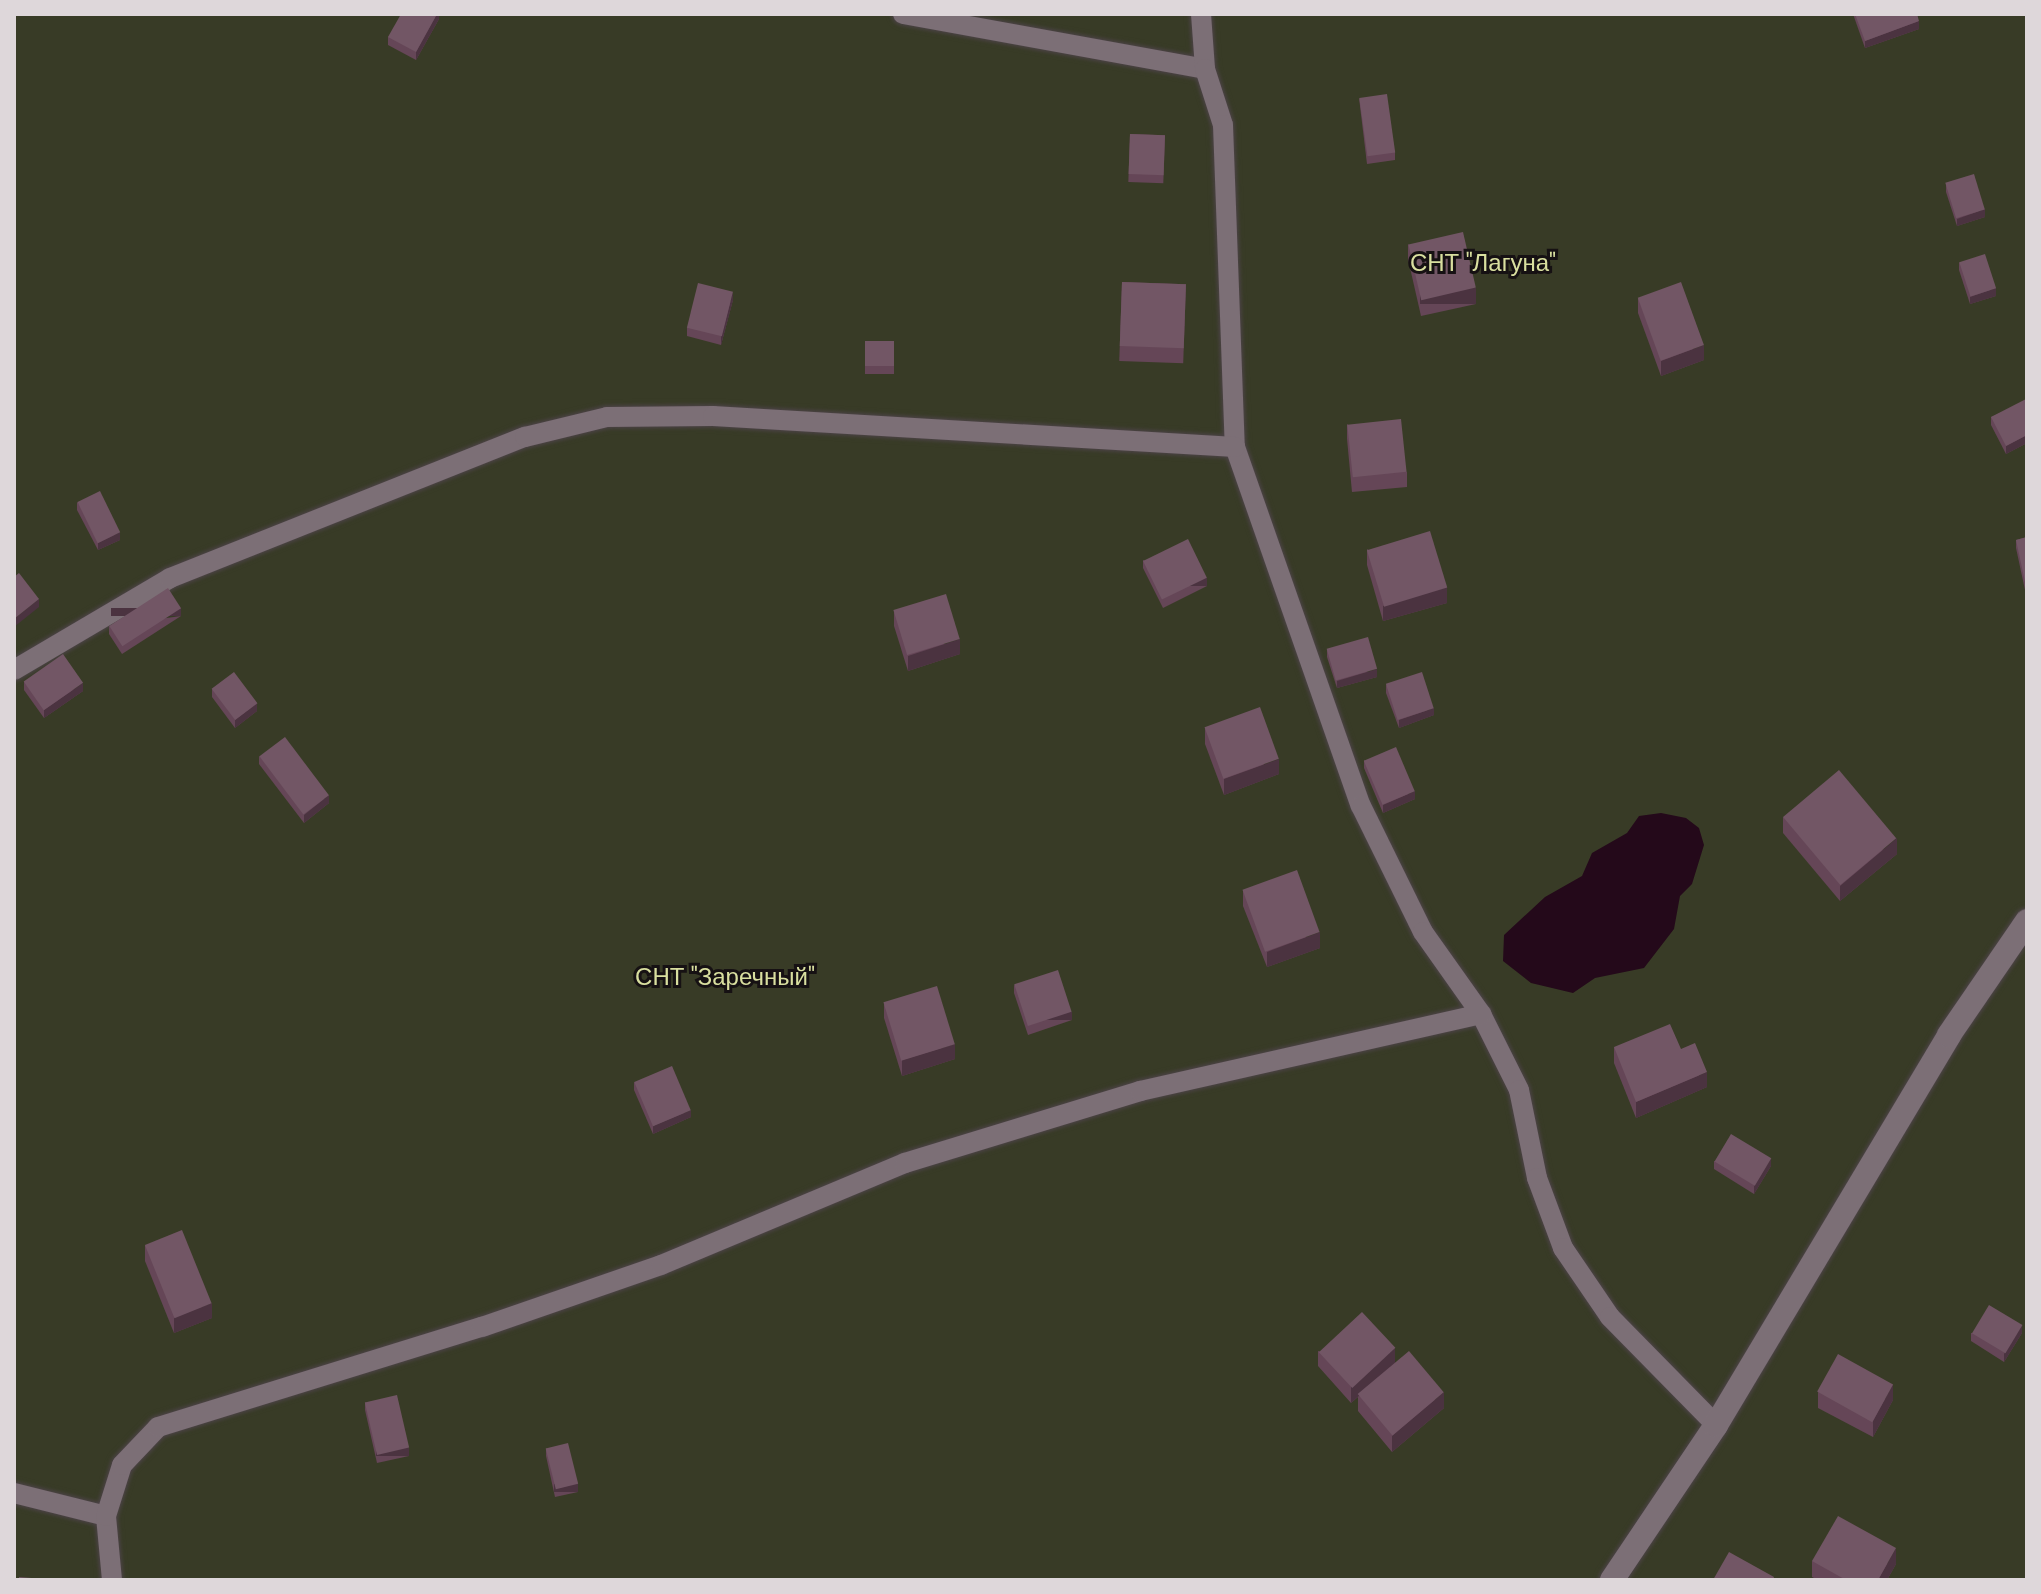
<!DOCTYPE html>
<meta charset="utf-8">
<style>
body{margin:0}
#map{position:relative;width:2041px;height:1594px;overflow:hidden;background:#31262c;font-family:"DM Sans",sans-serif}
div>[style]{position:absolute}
.green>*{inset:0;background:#383b26;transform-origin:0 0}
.water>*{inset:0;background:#24091a}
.roads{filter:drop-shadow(0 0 2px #4c4347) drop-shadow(0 0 2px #4c4347)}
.lane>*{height:20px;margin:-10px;padding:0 10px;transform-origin:10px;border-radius:10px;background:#7c6f76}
.street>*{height:24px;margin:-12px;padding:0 12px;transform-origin:12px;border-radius:12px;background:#7c6f76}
.wall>*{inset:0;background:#654657;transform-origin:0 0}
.shaded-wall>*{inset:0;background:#4b3340;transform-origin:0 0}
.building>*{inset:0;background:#725665;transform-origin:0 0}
span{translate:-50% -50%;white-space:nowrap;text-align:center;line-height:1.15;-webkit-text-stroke:6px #161113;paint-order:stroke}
.park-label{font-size:24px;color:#d9df9f}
.frame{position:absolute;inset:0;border:16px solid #ded7da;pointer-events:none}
</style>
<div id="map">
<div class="green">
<div style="left:14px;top:14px;width:2013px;height:1566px"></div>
</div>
<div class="water">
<div style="clip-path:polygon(1661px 813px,1686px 818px,1699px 828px,1704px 845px,1692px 884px,1680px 896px,1674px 929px,1644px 968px,1595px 978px,1573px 993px,1531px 983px,1503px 961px,1504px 935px,1545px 897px,1582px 876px,1592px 853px,1627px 833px,1639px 816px)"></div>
</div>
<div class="roads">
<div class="lane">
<div style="left:903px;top:14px;width:307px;rotate:10.3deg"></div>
<div style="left:1201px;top:14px;width:55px;rotate:85.8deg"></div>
<div style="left:1205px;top:69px;width:59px;rotate:72.2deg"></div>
<div style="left:1223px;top:125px;width:322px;rotate:87.9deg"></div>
<div style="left:1235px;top:447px;width:380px;rotate:70.7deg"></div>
<div style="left:1361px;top:806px;width:140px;rotate:63.8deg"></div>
<div style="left:1423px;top:932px;width:100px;rotate:54.7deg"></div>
<div style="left:1481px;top:1014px;width:85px;rotate:63.4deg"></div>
<div style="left:1519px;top:1090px;width:90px;rotate:78.4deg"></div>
<div style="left:1537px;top:1178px;width:75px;rotate:69.6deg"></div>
<div style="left:1563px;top:1248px;width:83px;rotate:55.7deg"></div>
<div style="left:1610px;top:1317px;width:151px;rotate:45.5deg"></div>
<div style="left:14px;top:670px;width:181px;rotate:-30.5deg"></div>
<div style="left:170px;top:578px;width:382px;rotate:-21.7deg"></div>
<div style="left:525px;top:437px;width:84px;rotate:-13.7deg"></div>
<div style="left:607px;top:417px;width:106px;rotate:-0.5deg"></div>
<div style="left:713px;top:416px;width:523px;rotate:3.4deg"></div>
<div style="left:14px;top:1493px;width:95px;rotate:14deg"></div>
<div style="left:112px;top:1580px;width:64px;rotate:-95.4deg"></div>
<div style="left:106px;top:1516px;width:53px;rotate:-72.6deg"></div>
<div style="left:122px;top:1465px;width:52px;rotate:-46.5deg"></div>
<div style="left:158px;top:1427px;width:339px;rotate:-17.2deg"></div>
<div style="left:482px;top:1327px;width:189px;rotate:-19.1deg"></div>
<div style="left:661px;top:1265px;width:264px;rotate:-22.7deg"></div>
<div style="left:905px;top:1163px;width:246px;rotate:-17deg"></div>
<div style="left:1140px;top:1091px;width:350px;rotate:-12.7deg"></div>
</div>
<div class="street">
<div style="left:1612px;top:1580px;width:187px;rotate:-56.1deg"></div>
<div style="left:1716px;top:1425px;width:454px;rotate:-59.1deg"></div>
<div style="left:1949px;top:1035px;width:138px;rotate:-55.6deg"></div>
</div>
</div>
<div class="wall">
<div style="clip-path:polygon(439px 14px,439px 19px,416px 60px,388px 45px,388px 37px)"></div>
<div style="clip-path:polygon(1853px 14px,1917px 14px,1919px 29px,1865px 48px)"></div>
<div style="clip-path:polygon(1359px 98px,1395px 152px,1395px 160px,1367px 164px)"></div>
<div style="left:1130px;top:134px;width:35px;height:48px;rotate:2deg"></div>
<div style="clip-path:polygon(1946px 184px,1985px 217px,1957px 226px,1946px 192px)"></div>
<div style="clip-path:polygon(1408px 244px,1476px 304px,1421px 316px,1408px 259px)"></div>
<div style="clip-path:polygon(1959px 262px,1996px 296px,1970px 304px,1959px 270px)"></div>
<div style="left:1122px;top:282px;width:64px;height:79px;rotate:2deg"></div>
<div style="clip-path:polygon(1638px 298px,1704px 360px,1661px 376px,1638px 313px)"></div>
<div style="clip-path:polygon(733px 300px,721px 345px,687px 336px,687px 328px)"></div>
<div style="left:865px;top:341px;width:29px;height:33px"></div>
<div style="clip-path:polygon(2027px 401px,2027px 443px,2006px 454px,1991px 425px,1991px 417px)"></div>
<div style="clip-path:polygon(1347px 424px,1407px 472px,1407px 487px,1352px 492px,1347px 439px)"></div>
<div style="clip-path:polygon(77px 502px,120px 540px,98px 550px,77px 510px)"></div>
<div style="clip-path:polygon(2027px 537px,2027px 589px,2025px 590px,2016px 548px,2016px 540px)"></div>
<div style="clip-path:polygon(1367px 549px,1447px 603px,1383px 621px,1367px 565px)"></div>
<div style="clip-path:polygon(1143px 560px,1207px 586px,1163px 608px,1143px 568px)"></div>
<div style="clip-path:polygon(894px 611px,960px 654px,908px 671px,894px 626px)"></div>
<div style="clip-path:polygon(181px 616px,122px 654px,109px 634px,109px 626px)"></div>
<div style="clip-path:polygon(1327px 649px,1377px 677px,1337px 688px,1327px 657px)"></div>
<div style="clip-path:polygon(24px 682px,83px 691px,44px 718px,24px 690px)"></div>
<div style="clip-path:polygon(1386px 685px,1434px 715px,1399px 728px,1386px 693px)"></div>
<div style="clip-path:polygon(212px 689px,257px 711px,235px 728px,212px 697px)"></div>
<div style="clip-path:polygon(1205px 728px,1279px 774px,1224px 795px,1205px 744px)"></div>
<div style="clip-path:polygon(259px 756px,329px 803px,304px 823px,259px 764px)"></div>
<div style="clip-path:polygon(1364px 760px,1415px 799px,1383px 813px,1364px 768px)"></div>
<div style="clip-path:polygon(1783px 817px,1897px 854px,1840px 901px,1783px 833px)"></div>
<div style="clip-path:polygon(1243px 890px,1320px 948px,1267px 967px,1243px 906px)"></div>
<div style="clip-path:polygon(1014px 985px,1072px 1020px,1028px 1035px,1014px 993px)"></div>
<div style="clip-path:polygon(884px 1003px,955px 1059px,902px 1076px,884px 1018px)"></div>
<div style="clip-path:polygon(1614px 1047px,1681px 1049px,1707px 1087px,1636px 1118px,1614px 1063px)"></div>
<div style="clip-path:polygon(634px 1082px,691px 1117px,653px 1134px,634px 1090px)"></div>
<div style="clip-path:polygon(1714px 1161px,1771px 1166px,1754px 1194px,1714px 1169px)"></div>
<div style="clip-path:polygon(145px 1245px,212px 1318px,174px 1333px,145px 1261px)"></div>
<div style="clip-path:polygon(1971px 1333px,2022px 1333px,2004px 1362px,1971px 1341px)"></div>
<div style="clip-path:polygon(1318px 1351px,1395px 1364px,1444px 1408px,1392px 1452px,1358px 1411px,1358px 1397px,1351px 1403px,1318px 1366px)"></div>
<div style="clip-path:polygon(1818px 1392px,1893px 1400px,1873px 1437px,1818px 1408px)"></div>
<div style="clip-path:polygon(365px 1402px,409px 1456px,377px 1463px,365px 1410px)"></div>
<div style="clip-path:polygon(546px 1448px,578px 1492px,555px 1497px,546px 1456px)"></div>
<div style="clip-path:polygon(1812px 1561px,1896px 1564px,1887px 1580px,1818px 1580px,1812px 1577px)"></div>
</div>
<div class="shaded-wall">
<div style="clip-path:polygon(437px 14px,439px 14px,439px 19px,416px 60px,416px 52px)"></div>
<div style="clip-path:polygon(1919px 21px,1919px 29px,1865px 48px,1865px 41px)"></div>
<div style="clip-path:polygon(1985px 209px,1985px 217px,1957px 226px,1957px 219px)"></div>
<div style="left:1476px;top:288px;width:16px;height:56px;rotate:90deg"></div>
<div style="clip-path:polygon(1996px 288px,1996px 296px,1970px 304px,1970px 297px)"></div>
<div style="clip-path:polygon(733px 292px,733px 300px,721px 345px,721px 337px)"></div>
<div style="clip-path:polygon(1704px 345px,1704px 360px,1661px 376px,1661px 361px)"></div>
<div style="clip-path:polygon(2027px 435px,2027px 443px,2006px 454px,2006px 446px)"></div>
<div style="clip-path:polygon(120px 532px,120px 540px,98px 550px,98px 543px)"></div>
<div style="left:1207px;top:578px;width:8px;height:49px;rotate:90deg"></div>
<div style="clip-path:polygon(1447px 587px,1447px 603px,1383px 621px,1383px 606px)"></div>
<div style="clip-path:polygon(39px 599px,39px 607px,14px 627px,14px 619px)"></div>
<div style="left:181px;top:608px;width:8px;height:70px;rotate:90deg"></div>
<div style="clip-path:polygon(960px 639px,960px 654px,908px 671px,908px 656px)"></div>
<div style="clip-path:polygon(1377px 669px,1377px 677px,1337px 688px,1337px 681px)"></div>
<div style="clip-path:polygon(83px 683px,83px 691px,44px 718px,44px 710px)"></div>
<div style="clip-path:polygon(257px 703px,257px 711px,235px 728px,235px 720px)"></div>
<div style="clip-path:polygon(1434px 708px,1434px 715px,1399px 728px,1399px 720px)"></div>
<div style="clip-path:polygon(1279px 759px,1279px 774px,1224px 795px,1224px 779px)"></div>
<div style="clip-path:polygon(1415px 791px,1415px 799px,1383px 813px,1383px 805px)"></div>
<div style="clip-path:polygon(329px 795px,329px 803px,304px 823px,304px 815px)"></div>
<div style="clip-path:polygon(1897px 838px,1897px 854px,1840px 901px,1840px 886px)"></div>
<div style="clip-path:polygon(1320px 932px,1320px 948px,1267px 967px,1267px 952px)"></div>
<div style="left:1072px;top:1012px;width:8px;height:46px;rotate:90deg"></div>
<div style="clip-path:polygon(955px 1044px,955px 1059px,902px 1076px,902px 1060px)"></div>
<div style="clip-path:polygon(1707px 1072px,1707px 1087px,1636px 1118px,1636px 1102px)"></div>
<div style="clip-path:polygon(691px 1110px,691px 1117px,653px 1134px,653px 1126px)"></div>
<div style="clip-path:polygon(1771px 1158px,1771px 1166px,1754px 1194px,1754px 1186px)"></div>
<div style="clip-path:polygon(212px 1303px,212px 1318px,174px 1333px,174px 1317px)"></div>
<div style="clip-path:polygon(2022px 1325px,2022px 1333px,2004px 1362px,2004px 1354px)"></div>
<div style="clip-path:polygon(1395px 1348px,1395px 1364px,1351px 1403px,1351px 1387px)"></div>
<div style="clip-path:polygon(1893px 1384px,1893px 1400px,1873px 1437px,1873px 1421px)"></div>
<div style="clip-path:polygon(1444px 1392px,1444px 1408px,1392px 1452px,1392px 1436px)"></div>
<div style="left:409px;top:1448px;width:8px;height:33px;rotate:90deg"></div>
<div style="left:578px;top:1484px;width:8px;height:24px;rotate:90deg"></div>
<div style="clip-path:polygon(1896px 1548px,1896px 1564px,1887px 1580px,1878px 1580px)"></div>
</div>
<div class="building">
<div style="clip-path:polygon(401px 14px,437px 14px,416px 52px,388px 37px)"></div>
<div style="clip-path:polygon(1855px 14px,1917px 14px,1919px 21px,1865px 41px)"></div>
<div style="left:1387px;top:94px;width:59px;height:28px;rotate:82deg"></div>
<div style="left:1130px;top:134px;width:35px;height:40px;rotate:2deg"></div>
<div style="left:1974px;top:174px;width:37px;height:30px;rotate:73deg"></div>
<div style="left:1463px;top:232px;width:57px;height:56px;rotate:77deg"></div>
<div style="left:1985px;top:254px;width:36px;height:27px;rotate:72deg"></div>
<div style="left:1122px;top:282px;width:64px;height:64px;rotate:2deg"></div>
<div style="left:1681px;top:282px;width:67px;height:46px;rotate:70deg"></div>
<div style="left:698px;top:283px;width:36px;height:46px;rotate:14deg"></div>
<div style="left:865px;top:341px;width:29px;height:25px"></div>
<div style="clip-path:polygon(2026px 399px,2027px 435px,2006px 446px,1991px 417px)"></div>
<div style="left:1401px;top:419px;width:53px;height:54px;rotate:84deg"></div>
<div style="left:100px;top:491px;width:46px;height:25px;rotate:64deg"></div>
<div style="left:1430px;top:531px;width:59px;height:66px;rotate:73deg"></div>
<div style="clip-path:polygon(2027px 537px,2027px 582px,2025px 582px,2016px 540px)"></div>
<div style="left:1188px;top:539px;width:43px;height:50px;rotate:64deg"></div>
<div style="clip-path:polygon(19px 573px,39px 599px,14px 619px,14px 577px)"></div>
<div style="left:168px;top:588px;width:24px;height:70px;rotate:57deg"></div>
<div style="left:946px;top:594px;width:47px;height:55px;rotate:73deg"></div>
<div style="left:1368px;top:637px;width:33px;height:43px;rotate:74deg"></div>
<div style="left:63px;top:654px;width:35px;height:48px;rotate:55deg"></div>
<div style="left:234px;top:672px;width:39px;height:28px;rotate:53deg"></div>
<div style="left:1422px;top:672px;width:38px;height:38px;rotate:72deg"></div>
<div style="left:1260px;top:707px;width:55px;height:59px;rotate:70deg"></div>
<div style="left:285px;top:737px;width:73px;height:32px;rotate:53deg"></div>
<div style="left:1396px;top:747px;width:48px;height:35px;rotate:67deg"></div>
<div style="left:1839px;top:770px;width:89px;height:73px;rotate:50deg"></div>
<div style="left:1297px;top:870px;width:66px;height:58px;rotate:70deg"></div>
<div style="left:1058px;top:970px;width:44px;height:46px;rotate:72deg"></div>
<div style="left:937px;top:986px;width:61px;height:56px;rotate:73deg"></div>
<div style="clip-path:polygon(1670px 1024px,1681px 1049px,1695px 1043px,1707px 1072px,1636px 1102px,1614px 1047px)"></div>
<div style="left:672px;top:1066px;width:48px;height:41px;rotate:67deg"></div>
<div style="left:1731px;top:1134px;width:47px;height:32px;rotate:31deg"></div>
<div style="left:182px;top:1230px;width:79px;height:40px;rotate:68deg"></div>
<div style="left:1989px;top:1305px;width:39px;height:33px;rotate:31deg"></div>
<div style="left:1362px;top:1312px;width:49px;height:59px;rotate:47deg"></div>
<div style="left:1409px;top:1351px;width:54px;height:67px;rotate:50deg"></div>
<div style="left:1838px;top:1354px;width:63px;height:43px;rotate:29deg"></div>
<div style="left:397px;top:1395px;width:54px;height:33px;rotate:77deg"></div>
<div style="left:568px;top:1443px;width:42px;height:23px;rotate:76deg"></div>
<div style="clip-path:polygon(1838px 1516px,1896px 1548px,1878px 1580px,1846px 1580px,1812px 1561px)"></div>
<div style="clip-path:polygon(1729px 1552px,1774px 1577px,1773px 1580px,1713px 1580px)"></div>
<div style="clip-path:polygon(19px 1577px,57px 1580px,19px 1580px)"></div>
</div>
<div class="park-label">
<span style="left:1483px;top:263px">СНТ "Лагуна"</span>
<span style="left:725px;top:977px">СНТ "Заречный"</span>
</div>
<div class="frame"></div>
</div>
